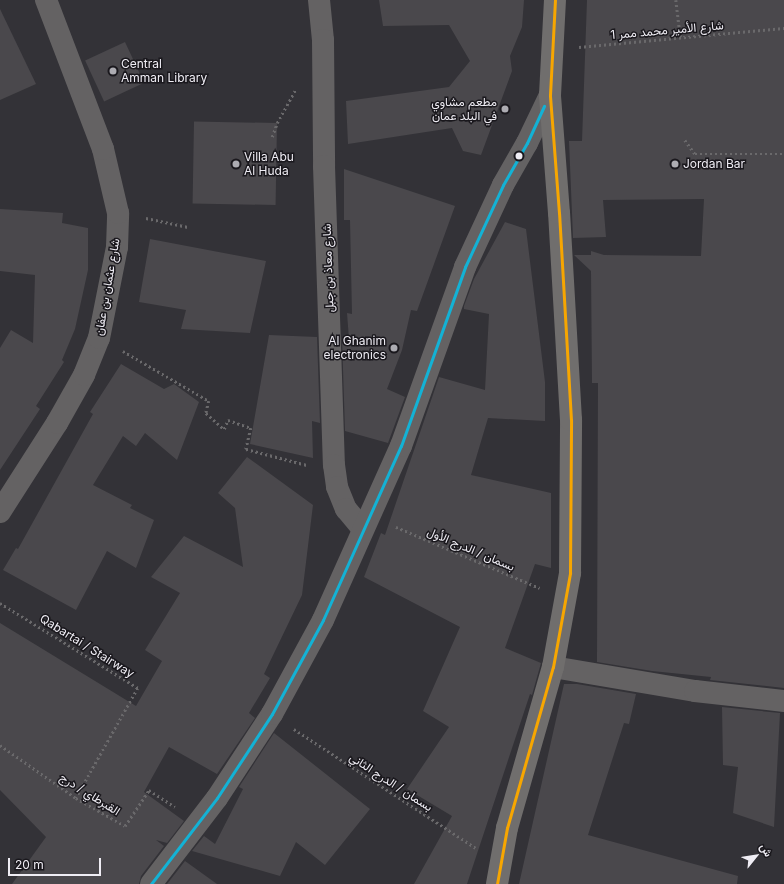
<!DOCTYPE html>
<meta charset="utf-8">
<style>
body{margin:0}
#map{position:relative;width:784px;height:884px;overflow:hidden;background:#333237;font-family:Inter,Vazirmatn,sans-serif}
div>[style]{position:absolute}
.building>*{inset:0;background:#4a484c;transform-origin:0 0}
.path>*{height:2.5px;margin-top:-1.25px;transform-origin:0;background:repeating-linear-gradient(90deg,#6a696b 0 2px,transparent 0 5px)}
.street>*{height:22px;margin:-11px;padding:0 11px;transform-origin:11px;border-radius:11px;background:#646263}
.secondary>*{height:22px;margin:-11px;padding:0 11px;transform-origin:11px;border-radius:11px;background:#706e6d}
.bus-1>*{height:3px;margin:-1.5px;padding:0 1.5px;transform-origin:1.5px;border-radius:1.5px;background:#13b2d5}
.bus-2>*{height:3px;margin:-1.5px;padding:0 1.5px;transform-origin:1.5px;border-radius:1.5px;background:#f7a600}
.dots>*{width:11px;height:11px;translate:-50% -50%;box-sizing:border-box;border:2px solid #1a181d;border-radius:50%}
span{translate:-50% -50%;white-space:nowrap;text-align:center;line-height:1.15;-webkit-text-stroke:3px #1a181d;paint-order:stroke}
.street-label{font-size:12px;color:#efedf4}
.poi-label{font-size:12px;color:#efedf4}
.left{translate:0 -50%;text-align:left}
.right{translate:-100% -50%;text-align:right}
.north{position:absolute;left:736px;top:836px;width:40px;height:40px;-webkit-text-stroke:3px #1a181d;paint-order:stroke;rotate:60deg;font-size:11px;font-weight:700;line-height:16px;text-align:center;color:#efedf4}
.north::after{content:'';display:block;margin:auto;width:14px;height:18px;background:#efedf4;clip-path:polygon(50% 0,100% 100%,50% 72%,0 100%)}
.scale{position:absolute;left:8px;top:858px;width:93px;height:18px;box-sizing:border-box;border:2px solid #efedf4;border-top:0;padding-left:5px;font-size:12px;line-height:14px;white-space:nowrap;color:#efedf4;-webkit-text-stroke:3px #1a181d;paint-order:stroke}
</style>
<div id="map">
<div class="building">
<div style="clip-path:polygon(379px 0,524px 0,522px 27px,510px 56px,512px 71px,481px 155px,463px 151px,452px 128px,348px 144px,346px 101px,449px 87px,470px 61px,449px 25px,383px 26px)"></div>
<div style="clip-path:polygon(587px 0,784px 0,784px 688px,710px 680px,711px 677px,652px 671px,597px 662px,598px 383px,592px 383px,591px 271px,574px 255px,591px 255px,591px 251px,604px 255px,701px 256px,704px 199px,603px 200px,606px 237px,573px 238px,569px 141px,582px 141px)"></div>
<div style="clip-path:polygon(0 9px,36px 84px,0 100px)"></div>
<div style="left:125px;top:42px;width:45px;height:44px;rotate:65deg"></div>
<div style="left:277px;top:123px;width:82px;height:83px;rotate:91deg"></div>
<div style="clip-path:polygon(344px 169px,455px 206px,417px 311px,411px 310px,402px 350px,387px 389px,405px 397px,388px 443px,345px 431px,342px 338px,349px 339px,347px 313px,352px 314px,350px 220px,344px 220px)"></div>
<div style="clip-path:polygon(0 209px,63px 213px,62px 223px,88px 228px,88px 270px,75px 329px,62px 360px,64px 362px,36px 406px,40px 409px,0 470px,0 348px,11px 330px,33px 343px,35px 275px,0 271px)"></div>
<div style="clip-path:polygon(505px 222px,526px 229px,545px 382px,545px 421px,488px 418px,471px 475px,551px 493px,551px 568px,535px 564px,505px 648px,541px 663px,532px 695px,530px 694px,467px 884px,414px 884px,452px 816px,407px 789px,449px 727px,423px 711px,460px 627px,364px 577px,381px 533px,385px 535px,439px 377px,485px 390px,489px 314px,464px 309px,464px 306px,474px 279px)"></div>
<div style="clip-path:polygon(150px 239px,266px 261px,250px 333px,181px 329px,186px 310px,139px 302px)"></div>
<div style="clip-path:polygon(269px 335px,317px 337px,320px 423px,312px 421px,313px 458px,250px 444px)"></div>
<div style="clip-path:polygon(121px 364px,164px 389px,174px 384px,199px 402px,177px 460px,145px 433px,136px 446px,123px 436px,93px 485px,132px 505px,130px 508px,154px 520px,136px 568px,107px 551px,76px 610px,3px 570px,16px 548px,18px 549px,93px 414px,90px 412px)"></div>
<div style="clip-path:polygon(247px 457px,313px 505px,302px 595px,264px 674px,270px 678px,249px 713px,255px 718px,217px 774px,169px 747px,144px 792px,184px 821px,167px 843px,156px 840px,164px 846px,141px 876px,139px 884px,12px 884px,46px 837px,0 790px,0 623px,136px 706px,162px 661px,145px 650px,180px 593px,151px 577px,184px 536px,243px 567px,235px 508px,218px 493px)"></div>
<div style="clip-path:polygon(564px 684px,577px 684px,636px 694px,629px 724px,624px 723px,588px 835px,738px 876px,737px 884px,519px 884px)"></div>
<div style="clip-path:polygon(722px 707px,780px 713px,774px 827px,733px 813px,738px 767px,723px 765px)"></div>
<div style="clip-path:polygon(274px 733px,370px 809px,325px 865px,296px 842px,280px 876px,192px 851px,204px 836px,215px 844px,243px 789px,239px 787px)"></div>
<div style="clip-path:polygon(185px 861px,217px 884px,167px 884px)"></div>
</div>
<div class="path">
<div style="left:676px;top:0;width:38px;rotate:83deg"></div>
<div style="left:579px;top:47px;width:206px;rotate:-5.3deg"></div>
<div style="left:272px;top:137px;width:15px;rotate:-70deg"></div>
<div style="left:277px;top:123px;width:38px;rotate:-61deg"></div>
<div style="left:685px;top:140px;width:17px;rotate:54deg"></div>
<div style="left:695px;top:154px;width:89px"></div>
<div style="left:146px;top:218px;width:43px;rotate:12.1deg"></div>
<div style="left:123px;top:351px;width:99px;rotate:30.2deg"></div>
<div style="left:209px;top:401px;width:12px;rotate:104deg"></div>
<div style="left:206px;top:413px;width:24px;rotate:42deg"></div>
<div style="left:224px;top:429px;width:10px;rotate:-66deg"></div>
<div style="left:228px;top:420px;width:24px;rotate:19deg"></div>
<div style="left:251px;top:428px;width:22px;rotate:103deg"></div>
<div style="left:246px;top:449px;width:63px;rotate:14.7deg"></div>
<div style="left:396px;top:527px;width:156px;rotate:23deg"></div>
<div style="left:0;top:603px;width:162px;rotate:31.6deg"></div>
<div style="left:138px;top:688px;width:126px;rotate:119.4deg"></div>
<div style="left:294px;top:729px;width:217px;rotate:33.2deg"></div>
<div style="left:0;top:745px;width:93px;rotate:34.9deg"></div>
<div style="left:76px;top:798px;width:56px;rotate:29.7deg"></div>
<div style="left:125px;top:826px;width:43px;rotate:-56.3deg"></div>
<div style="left:149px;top:790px;width:31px;rotate:33deg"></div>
</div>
<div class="street">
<div style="left:319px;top:0;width:40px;rotate:84.3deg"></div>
<div style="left:323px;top:40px;width:126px;rotate:89.5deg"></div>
<div style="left:324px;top:166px;width:299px;rotate:88.1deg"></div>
<div style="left:334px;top:465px;width:22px;rotate:82deg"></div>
<div style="left:337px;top:487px;width:24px;rotate:68deg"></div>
<div style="left:346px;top:509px;width:26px;rotate:50deg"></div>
<div style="left:0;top:512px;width:106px;rotate:-57.4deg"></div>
<div style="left:57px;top:423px;width:55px;rotate:-60.6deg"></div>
<div style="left:84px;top:375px;width:40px;rotate:-68deg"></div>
<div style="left:99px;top:338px;width:93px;rotate:-78.8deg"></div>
<div style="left:117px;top:247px;width:34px;rotate:-88deg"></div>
<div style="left:118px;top:213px;width:66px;rotate:-103.2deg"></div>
<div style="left:103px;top:149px;width:160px;rotate:-110.9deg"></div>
<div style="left:553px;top:667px;width:144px;rotate:9.6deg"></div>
<div style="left:695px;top:691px;width:90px;rotate:6.4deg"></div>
<div style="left:151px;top:884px;width:108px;rotate:-52.5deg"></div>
<div style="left:217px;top:798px;width:100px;rotate:-56.8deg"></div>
<div style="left:272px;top:714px;width:107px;rotate:-61.5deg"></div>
<div style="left:323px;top:620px;width:191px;rotate:-65.9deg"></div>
<div style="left:401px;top:446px;width:190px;rotate:-70.3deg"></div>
<div style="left:465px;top:267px;width:90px;rotate:-65.1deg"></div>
<div style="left:503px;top:185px;width:48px;rotate:-60.3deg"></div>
<div style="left:527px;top:143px;width:53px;rotate:-64.4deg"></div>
</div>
<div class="secondary">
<div style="left:497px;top:884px;width:57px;rotate:-79.9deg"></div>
<div style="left:507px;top:828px;width:167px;rotate:-74.1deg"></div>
<div style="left:553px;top:667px;width:96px;rotate:-79.7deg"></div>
<div style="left:570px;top:573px;width:153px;rotate:-89.6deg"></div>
<div style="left:571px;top:420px;width:207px;rotate:-93.3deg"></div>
<div style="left:559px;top:213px;width:118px;rotate:-94.4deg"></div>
<div style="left:550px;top:95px;width:95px;rotate:-87deg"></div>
</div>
<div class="bus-1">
<div style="left:151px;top:884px;width:108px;rotate:-52.5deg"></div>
<div style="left:217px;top:798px;width:100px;rotate:-56.8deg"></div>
<div style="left:272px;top:714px;width:107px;rotate:-61.5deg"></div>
<div style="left:323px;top:620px;width:191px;rotate:-65.9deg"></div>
<div style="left:401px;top:446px;width:190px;rotate:-70.3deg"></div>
<div style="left:465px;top:267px;width:90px;rotate:-65.1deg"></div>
<div style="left:503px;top:185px;width:48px;rotate:-60.3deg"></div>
<div style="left:527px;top:143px;width:41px;rotate:-65.3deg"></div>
</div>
<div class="bus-2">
<div style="left:497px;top:884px;width:57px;rotate:-79.9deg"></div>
<div style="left:507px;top:828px;width:167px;rotate:-74.1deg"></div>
<div style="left:553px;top:667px;width:96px;rotate:-79.7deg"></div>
<div style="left:570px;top:573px;width:153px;rotate:-89.6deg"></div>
<div style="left:571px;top:420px;width:207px;rotate:-93.3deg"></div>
<div style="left:559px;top:213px;width:118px;rotate:-94.4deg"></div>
<div style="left:550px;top:95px;width:95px;rotate:-87deg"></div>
</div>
<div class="dots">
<div style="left:113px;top:71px;background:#adacb2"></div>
<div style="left:505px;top:109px;background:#adacb2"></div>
<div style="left:519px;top:156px;background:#efedf4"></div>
<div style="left:236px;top:164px;background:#adacb2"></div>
<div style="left:675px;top:164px;background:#adacb2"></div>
<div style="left:394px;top:348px;background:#adacb2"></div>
</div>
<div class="street-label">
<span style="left:667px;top:30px;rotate:-5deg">شارع الأمير محمد ممر 1</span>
<span style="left:328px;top:268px;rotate:-92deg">شارع معاذ بن جبل</span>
<span style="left:107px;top:287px;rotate:-80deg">شارع عثمان بن عفان</span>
<span style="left:471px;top:549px;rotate:23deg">بسمان / الدرج الأول</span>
<span style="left:87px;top:646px;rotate:32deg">Qabartai / Stairway</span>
<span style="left:391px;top:782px;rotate:33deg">بسمان / الدرج الثاني</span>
<span style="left:90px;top:794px;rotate:32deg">القبرطاي / درج</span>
</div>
<div class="poi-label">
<span class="left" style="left:121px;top:71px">Central<br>Amman Library</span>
<span class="right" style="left:497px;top:109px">مطعم مشاوي<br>في البلد عمان</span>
<span class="left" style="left:244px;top:164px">Villa Abu<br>Al Huda</span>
<span class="left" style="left:683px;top:164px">Jordan Bar</span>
<span class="right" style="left:386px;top:348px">Al Ghanim<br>electronics</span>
</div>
<div class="north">ش</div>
<div class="scale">20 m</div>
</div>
